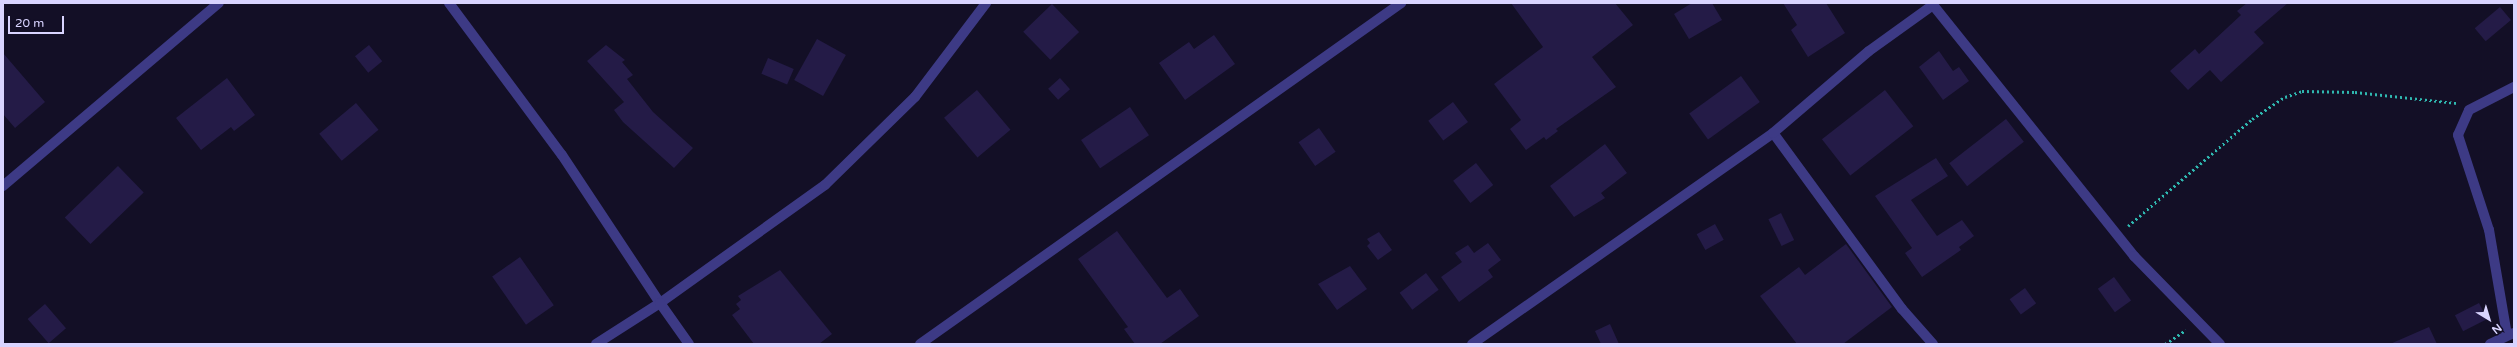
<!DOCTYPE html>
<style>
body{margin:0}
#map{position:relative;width:2517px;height:347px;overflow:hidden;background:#130f26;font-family:"Varela Round",sans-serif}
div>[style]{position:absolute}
.building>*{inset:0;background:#241b47;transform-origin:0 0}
.path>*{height:2.5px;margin-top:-1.25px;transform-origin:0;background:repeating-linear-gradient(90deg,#2fb8b0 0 2px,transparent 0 5px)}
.street>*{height:10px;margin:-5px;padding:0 5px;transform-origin:5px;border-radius:5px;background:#3d3a85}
span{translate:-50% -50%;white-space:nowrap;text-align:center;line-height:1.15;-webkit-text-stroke:3px #130f26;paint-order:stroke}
.frame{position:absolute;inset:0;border:4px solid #d9d4ff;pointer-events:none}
.north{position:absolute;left:2469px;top:299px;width:40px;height:40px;-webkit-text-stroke:3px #130f26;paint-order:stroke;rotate:142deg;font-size:11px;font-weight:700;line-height:16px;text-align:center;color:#d9d4ff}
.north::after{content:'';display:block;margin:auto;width:14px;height:18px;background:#d9d4ff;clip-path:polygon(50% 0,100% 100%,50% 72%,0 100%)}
.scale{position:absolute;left:8px;top:16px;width:56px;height:18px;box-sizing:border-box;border:2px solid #d9d4ff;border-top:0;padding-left:5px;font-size:12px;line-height:14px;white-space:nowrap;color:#d9d4ff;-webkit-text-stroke:3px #130f26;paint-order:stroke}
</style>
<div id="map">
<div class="building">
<div style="clip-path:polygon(1511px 3px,1615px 3px,1633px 25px,1592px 57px,1616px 87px,1556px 129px,1558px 131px,1546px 140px,1544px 137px,1526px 150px,1510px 129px,1521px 120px,1494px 84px,1543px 47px)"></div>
<div style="clip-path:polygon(1692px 3px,1712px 3px,1722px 20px,1689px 39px,1674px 14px)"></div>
<div style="clip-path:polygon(1783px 3px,1826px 3px,1845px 33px,1808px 57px,1791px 30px,1797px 25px)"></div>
<div style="clip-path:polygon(2247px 3px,2288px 3px,2254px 32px,2264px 43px,2221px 82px,2210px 70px,2188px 90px,2170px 71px,2195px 49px,2199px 54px,2241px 15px,2237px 11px)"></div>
<div style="left:1052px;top:4px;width:39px;height:40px;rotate:46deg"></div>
<div style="left:2500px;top:7px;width:17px;height:33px;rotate:50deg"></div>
<div style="clip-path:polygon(1214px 35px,1235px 64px,1185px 100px,1159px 63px,1189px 42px,1194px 49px)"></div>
<div style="left:817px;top:39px;width:33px;height:47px;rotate:29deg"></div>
<div style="left:369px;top:45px;width:21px;height:18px;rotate:51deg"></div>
<div style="clip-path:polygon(606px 45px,625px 60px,622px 62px,633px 75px,627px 79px,653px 112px,693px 148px,674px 168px,623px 122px,614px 110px,624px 102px,587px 61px)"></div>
<div style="clip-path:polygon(1939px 51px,1953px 71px,1959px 67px,1969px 81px,1943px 100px,1919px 67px)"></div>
<div style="clip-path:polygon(3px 53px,45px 102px,15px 128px,3px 114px)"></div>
<div style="left:768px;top:58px;width:28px;height:17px;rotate:23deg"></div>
<div style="left:1741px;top:76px;width:32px;height:64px;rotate:54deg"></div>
<div style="clip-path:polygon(227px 78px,255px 115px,234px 131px,231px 127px,201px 150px,176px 118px)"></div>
<div style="left:1060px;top:78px;width:15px;height:16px;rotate:48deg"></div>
<div style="left:977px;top:90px;width:52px;height:43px;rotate:50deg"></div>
<div style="left:1885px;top:90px;width:46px;height:80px;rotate:52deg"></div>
<div style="left:1453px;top:102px;width:25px;height:31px;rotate:53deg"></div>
<div style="left:356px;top:103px;width:35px;height:48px;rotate:50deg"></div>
<div style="left:1130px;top:107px;width:34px;height:59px;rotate:56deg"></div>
<div style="left:2006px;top:119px;width:29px;height:72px;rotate:52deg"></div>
<div style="left:1319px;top:128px;width:29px;height:25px;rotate:55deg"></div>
<div style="clip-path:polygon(1605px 144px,1627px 173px,1601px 193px,1605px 198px,1574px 217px,1550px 186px)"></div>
<div style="clip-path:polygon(1936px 158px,1948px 176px,1911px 200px,1937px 236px,1962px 220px,1974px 236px,1959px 247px,1961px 250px,1922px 277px,1905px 253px,1912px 248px,1875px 196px)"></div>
<div style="left:1476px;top:163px;width:28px;height:29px;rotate:52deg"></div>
<div style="left:118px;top:166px;width:37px;height:74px;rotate:46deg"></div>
<div style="left:1781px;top:213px;width:30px;height:14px;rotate:64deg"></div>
<div style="left:1715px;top:224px;width:18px;height:21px;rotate:61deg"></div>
<div style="clip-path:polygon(1117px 231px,1167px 298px,1180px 289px,1199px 316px,1160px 344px,1135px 344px,1124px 329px,1128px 327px,1078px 259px)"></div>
<div style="clip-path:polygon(1379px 232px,1392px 250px,1378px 260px,1367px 246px,1370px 243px,1367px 239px)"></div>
<div style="clip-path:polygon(1488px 243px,1501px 260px,1488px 270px,1493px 277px,1459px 302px,1441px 277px,1462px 262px,1455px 253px,1468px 245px,1474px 253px)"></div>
<div style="clip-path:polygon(1846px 244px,1892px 307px,1843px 344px,1797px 344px,1760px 296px,1799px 267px,1805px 275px)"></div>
<div style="left:520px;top:257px;width:59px;height:34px;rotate:55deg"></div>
<div style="clip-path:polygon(1350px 266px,1367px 289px,1337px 310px,1318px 284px)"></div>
<div style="clip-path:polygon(780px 270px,832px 334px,819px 344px,754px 344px,732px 315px,740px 309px,736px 304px,741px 300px,738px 296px)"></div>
<div style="left:1426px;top:273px;width:21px;height:33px;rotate:53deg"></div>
<div style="left:2114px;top:277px;width:29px;height:20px;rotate:54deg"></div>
<div style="left:2025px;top:288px;width:19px;height:19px;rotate:54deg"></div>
<div style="left:2479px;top:303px;width:18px;height:27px;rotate:63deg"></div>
<div style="left:45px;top:304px;width:32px;height:23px;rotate:49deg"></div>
<div style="clip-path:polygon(1610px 324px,1619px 344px,1601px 344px,1595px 331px)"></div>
<div style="clip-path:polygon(2429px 327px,2437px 344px,2390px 344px)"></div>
</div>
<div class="path">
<div style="left:2128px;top:226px;width:164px;rotate:-40.8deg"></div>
<div style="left:2252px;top:119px;width:40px;rotate:-34deg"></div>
<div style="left:2285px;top:97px;width:18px;rotate:-19deg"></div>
<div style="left:2302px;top:91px;width:53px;rotate:1.1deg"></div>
<div style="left:2355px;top:92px;width:103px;rotate:6.2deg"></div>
<div style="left:2165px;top:344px;width:25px;rotate:-34deg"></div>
</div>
<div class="street">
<div style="left:449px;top:3px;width:189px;rotate:53.4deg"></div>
<div style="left:562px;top:155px;width:178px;rotate:56.5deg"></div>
<div style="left:660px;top:303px;width:203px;rotate:-35.6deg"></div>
<div style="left:825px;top:185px;width:126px;rotate:-44.4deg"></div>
<div style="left:915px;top:97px;width:118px;rotate:-52.9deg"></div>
<div style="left:3px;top:186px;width:283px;rotate:-40.3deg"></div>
<div style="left:2507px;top:335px;width:107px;rotate:-99.7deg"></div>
<div style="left:2489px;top:230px;width:100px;rotate:-108.1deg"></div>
<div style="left:2458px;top:135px;width:27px;rotate:-66deg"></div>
<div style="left:2469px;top:110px;width:51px;rotate:-27.1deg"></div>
<div style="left:596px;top:344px;width:76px;rotate:-32.6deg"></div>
<div style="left:660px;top:303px;width:50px;rotate:54.7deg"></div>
<div style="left:920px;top:344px;width:590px;rotate:-35.33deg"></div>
<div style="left:1472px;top:344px;width:368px;rotate:-35deg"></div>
<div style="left:1933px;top:344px;width:47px;rotate:-131.5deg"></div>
<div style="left:1902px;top:309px;width:218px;rotate:-126.2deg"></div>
<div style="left:1773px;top:133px;width:126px;rotate:-40.5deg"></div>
<div style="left:1869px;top:51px;width:79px;rotate:-35.7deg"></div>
<div style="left:1933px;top:5px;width:322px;rotate:51.3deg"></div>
<div style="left:2134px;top:256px;width:123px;rotate:45.7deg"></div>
<div style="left:2490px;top:344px;width:26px;rotate:-25deg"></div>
</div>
<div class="frame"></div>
<div class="north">N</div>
<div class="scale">20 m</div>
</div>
